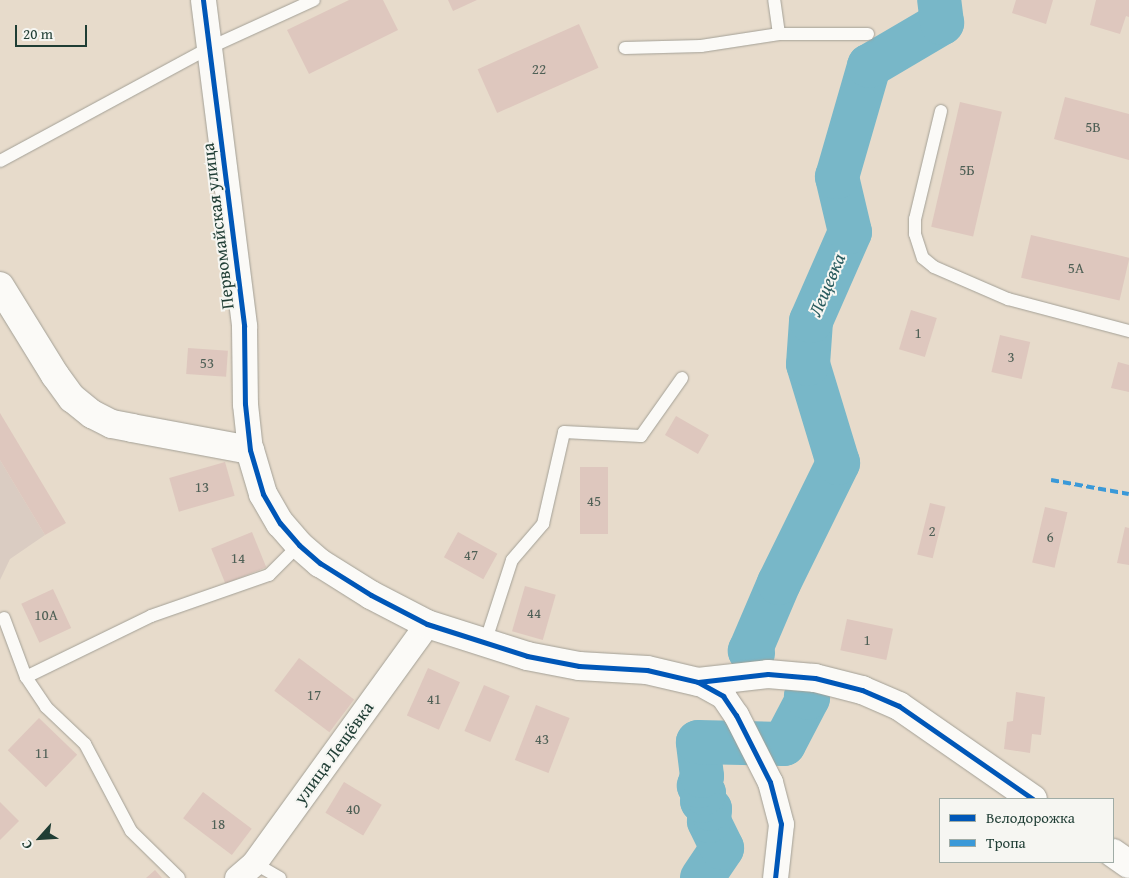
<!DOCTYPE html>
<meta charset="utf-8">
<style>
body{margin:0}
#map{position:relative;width:1129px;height:878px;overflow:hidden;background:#e7dbcb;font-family:"Gentium Book Plus",serif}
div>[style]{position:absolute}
.industrial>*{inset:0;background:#daccc2}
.river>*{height:44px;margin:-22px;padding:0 22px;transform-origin:22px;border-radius:22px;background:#78b7c8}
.building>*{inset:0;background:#dec7be;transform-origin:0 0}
.roads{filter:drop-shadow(0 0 1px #a3a096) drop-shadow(0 0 1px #a3a096)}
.service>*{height:12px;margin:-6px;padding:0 6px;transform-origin:6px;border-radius:6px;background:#fbfaf7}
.minor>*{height:25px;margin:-12.5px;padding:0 12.5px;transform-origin:12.5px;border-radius:12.5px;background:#fbfaf7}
.tertiary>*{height:28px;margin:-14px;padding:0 14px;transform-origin:14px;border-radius:14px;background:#fbfaf7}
.quiet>*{height:4px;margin-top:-2px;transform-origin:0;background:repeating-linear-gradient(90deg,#3a99d8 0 8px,transparent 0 12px)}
.cycleway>*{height:5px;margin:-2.5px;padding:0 2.5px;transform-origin:2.5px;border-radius:2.5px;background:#0057b8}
span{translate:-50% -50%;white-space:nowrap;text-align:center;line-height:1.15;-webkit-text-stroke:4px #f6f6f2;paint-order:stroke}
.number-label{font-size:15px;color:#4f6056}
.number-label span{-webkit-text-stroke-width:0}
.street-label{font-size:18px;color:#1f3d34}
.water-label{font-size:19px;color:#2b5d60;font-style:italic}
.legend{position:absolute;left:939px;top:798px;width:175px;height:65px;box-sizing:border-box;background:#f6f6f2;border:1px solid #a0aca6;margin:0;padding:6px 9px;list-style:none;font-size:15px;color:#1f3d34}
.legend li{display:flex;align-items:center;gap:10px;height:25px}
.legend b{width:25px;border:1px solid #a0aca6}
.north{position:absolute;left:15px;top:813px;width:50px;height:50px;-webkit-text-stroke:4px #f6f6f2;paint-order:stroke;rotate:244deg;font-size:14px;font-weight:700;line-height:20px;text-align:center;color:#1f3d34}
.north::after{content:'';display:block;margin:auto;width:18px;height:22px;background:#1f3d34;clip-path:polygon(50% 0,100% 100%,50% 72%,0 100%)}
.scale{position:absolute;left:15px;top:25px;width:72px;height:22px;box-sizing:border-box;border:2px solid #1f3d34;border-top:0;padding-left:6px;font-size:15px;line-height:18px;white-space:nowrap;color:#1f3d34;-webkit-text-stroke:4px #f6f6f2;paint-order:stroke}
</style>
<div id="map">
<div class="industrial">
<div style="clip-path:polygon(0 460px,45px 535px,10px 559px,0 580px)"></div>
</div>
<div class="river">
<div style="left:753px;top:653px;width:4px;rotate:-146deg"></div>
<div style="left:750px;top:651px;width:74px;rotate:-66.9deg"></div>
<div style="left:779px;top:583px;width:134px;rotate:-63.8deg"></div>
<div style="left:838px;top:463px;width:103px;rotate:-106.9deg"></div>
<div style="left:808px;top:364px;width:43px;rotate:-86deg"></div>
<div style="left:811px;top:321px;width:97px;rotate:-66.3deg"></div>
<div style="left:850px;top:232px;width:57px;rotate:-103.3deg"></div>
<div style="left:837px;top:177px;width:116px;rotate:-73.9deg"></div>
<div style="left:869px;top:66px;width:85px;rotate:-30.5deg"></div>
<div style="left:942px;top:23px;width:23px;rotate:-97deg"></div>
<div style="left:702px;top:878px;width:36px;rotate:-56deg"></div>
<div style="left:722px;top:848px;width:30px;rotate:-116deg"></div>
<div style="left:709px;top:821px;width:12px;rotate:-85deg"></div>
<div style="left:710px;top:809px;width:11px;rotate:-135deg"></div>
<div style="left:702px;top:801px;width:8px;rotate:-76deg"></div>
<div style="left:704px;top:793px;width:9px;rotate:-126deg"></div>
<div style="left:699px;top:786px;width:10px;rotate:-73deg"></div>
<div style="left:702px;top:776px;width:34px;rotate:-97deg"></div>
<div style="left:698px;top:742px;width:86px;rotate:1.3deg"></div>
<div style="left:784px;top:744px;width:52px;rotate:-62.4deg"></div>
<div style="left:808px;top:698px;width:3px;rotate:-135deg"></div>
</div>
<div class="building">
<div style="clip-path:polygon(349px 0,383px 0,398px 30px,309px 74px,287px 30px)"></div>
<div style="clip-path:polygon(448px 0,477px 0,453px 11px)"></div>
<div style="clip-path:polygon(1016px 0,1053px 0,1046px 24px,1012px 13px)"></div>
<div style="clip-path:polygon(1096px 0,1129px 0,1129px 17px,1126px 16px,1120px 34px,1090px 25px)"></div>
<div style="left:579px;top:24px;width:48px;height:111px;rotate:66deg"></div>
<div style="clip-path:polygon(1065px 97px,1129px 114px,1129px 160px,1054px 139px)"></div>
<div style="left:960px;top:102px;width:43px;height:128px;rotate:13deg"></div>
<div style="left:1031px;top:235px;width:101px;height:44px;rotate:13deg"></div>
<div style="left:911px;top:310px;width:27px;height:41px;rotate:17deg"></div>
<div style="left:1000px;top:335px;width:31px;height:38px;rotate:13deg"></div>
<div style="left:188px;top:348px;width:40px;height:26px;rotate:4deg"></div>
<div style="clip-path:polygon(1118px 362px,1129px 365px,1129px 392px,1111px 388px)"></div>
<div style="clip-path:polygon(0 413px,66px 523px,45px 535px,0 460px)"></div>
<div style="left:676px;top:416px;width:38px;height:22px;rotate:30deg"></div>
<div style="left:225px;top:462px;width:35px;height:58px;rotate:74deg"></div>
<div style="left:580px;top:467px;width:28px;height:67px"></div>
<div style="left:930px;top:503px;width:16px;height:53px;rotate:14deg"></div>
<div style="left:1045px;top:507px;width:23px;height:57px;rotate:13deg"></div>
<div style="clip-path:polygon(1125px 527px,1129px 528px,1129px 565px,1117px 563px)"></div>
<div style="left:252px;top:532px;width:38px;height:44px;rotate:68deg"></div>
<div style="left:458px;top:532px;width:45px;height:29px;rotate:29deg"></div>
<div style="left:525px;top:586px;width:32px;height:47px;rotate:16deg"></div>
<div style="left:53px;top:589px;width:43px;height:35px;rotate:65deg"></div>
<div style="left:847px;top:619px;width:47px;height:32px;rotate:12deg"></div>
<div style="left:299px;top:658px;width:69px;height:41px;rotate:37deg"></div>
<div style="left:428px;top:668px;width:35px;height:52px;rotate:24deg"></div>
<div style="left:484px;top:685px;width:28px;height:50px;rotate:23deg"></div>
<div style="clip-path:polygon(1016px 692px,1045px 697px,1041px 735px,1032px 734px,1030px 753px,1004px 749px,1007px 722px,1013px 721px)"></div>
<div style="left:536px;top:705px;width:36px;height:59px;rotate:21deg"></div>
<div style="left:39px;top:718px;width:53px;height:45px;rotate:44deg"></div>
<div style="left:344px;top:782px;width:44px;height:36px;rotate:31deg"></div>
<div style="left:203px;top:792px;width:61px;height:33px;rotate:37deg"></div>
<div style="clip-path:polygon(0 802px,19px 821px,0 840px)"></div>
<div style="clip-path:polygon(155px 870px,162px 878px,146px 878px)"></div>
</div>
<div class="roads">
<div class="service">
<div style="left:779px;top:34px;width:89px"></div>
<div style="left:625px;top:48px;width:76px;rotate:-1.5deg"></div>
<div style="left:701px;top:46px;width:79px;rotate:-8.7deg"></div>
<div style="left:779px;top:34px;width:34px;rotate:-98deg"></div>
<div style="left:941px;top:111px;width:111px;rotate:103.5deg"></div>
<div style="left:915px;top:219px;width:15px;rotate:90deg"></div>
<div style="left:915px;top:234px;width:25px;rotate:72deg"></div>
<div style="left:923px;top:258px;width:14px;rotate:39deg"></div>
<div style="left:934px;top:267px;width:81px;rotate:23.4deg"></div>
<div style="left:1008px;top:299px;width:125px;rotate:14.8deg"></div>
<div style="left:0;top:161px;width:240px;rotate:-28.4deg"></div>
<div style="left:211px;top:47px;width:113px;rotate:-24.5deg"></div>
<div style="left:4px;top:618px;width:63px;rotate:69.6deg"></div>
<div style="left:26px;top:677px;width:36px;rotate:56deg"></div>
<div style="left:46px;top:707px;width:54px;rotate:43.5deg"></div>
<div style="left:85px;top:744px;width:98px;rotate:62.1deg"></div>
<div style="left:131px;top:831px;width:67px;rotate:44.4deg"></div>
<div style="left:485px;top:643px;width:87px;rotate:-72deg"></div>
<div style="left:512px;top:560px;width:48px;rotate:-49.3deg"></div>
<div style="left:543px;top:524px;width:94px;rotate:-77.1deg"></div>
<div style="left:564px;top:432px;width:77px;rotate:3deg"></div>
<div style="left:641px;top:436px;width:71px;rotate:-54.7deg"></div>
<div style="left:26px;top:677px;width:139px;rotate:-26deg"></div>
<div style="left:151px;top:616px;width:125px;rotate:-19.2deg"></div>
<div style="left:269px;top:575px;width:42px;rotate:-45deg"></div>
<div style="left:254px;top:863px;width:30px;rotate:30deg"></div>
</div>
<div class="minor">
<div style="left:203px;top:0;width:329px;rotate:82.8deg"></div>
<div style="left:244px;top:326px;width:78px;rotate:89.3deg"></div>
<div style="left:245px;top:404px;width:46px;rotate:83.8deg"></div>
<div style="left:698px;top:682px;width:29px;rotate:29deg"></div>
<div style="left:723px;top:696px;width:23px;rotate:56deg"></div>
<div style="left:736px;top:715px;width:75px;rotate:63.1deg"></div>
<div style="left:770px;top:782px;width:43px;rotate:75.3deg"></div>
<div style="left:781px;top:824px;width:54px;rotate:96.3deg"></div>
<div style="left:237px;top:878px;width:23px;rotate:-41deg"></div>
<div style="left:254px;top:863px;width:295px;rotate:-54.1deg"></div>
</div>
<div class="tertiary">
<div style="left:0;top:286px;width:105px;rotate:58.3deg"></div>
<div style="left:55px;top:375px;width:29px;rotate:54deg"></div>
<div style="left:72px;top:398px;width:26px;rotate:39deg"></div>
<div style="left:92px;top:414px;width:22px;rotate:27deg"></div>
<div style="left:112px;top:424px;width:20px;rotate:11deg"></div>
<div style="left:132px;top:428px;width:120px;rotate:10.6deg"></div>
<div style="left:250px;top:450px;width:46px;rotate:73.5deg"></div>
<div style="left:263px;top:494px;width:34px;rotate:60deg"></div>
<div style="left:280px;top:523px;width:29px;rotate:49deg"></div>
<div style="left:299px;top:545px;width:28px;rotate:41deg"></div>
<div style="left:320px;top:563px;width:60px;rotate:32.1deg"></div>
<div style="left:371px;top:595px;width:63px;rotate:27.4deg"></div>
<div style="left:427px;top:624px;width:105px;rotate:17.7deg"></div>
<div style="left:527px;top:656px;width:53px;rotate:10.9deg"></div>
<div style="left:579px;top:666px;width:68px;rotate:3.4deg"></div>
<div style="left:647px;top:670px;width:52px;rotate:13.2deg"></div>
<div style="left:698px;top:682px;width:70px;rotate:-6.5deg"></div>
<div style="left:768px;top:674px;width:47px;rotate:4.9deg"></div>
<div style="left:815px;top:678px;width:49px;rotate:14.3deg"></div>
<div style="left:862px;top:690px;width:40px;rotate:23.4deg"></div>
<div style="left:899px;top:706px;width:163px;rotate:34.8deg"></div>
<div style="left:1113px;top:853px;width:19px;rotate:35deg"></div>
</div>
</div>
<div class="quiet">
<div style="left:1051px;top:480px;width:79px;rotate:10.2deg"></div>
</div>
<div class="cycleway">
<div style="left:203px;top:0;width:329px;rotate:82.8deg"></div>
<div style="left:244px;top:326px;width:78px;rotate:89.3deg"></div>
<div style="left:245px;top:404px;width:46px;rotate:83.8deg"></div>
<div style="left:250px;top:450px;width:46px;rotate:73.5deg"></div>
<div style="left:263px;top:494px;width:34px;rotate:60deg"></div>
<div style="left:280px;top:523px;width:29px;rotate:49deg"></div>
<div style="left:299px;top:545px;width:28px;rotate:41deg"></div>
<div style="left:320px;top:563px;width:60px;rotate:32.1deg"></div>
<div style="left:371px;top:595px;width:63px;rotate:27.4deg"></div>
<div style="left:427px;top:624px;width:105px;rotate:17.7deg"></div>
<div style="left:527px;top:656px;width:53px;rotate:10.9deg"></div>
<div style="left:579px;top:666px;width:68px;rotate:3.4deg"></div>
<div style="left:647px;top:670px;width:52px;rotate:13.2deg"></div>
<div style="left:698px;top:682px;width:29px;rotate:29deg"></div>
<div style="left:723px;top:696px;width:23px;rotate:56deg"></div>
<div style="left:736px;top:715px;width:75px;rotate:63.1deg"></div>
<div style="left:770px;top:782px;width:43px;rotate:75.3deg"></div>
<div style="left:781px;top:824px;width:54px;rotate:96.3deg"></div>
<div style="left:698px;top:682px;width:70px;rotate:-6.5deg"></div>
<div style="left:768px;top:674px;width:47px;rotate:4.9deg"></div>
<div style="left:815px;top:678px;width:49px;rotate:14.3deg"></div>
<div style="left:862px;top:690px;width:40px;rotate:23.4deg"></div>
<div style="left:899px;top:706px;width:163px;rotate:34.8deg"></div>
</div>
<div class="number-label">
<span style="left:539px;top:69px">22</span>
<span style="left:1093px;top:127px">5В</span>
<span style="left:967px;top:170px">5Б</span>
<span style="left:1076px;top:268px">5А</span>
<span style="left:918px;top:333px">1</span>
<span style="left:1011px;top:357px">3</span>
<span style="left:207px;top:363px">53</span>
<span style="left:202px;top:487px">13</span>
<span style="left:594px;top:501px">45</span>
<span style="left:932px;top:531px">2</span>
<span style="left:1050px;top:537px">6</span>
<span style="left:471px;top:555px">47</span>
<span style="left:238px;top:558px">14</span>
<span style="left:534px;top:613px">44</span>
<span style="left:46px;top:615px">10А</span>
<span style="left:867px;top:640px">1</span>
<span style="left:314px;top:695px">17</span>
<span style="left:434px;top:699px">41</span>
<span style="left:542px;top:739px">43</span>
<span style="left:42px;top:753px">11</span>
<span style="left:353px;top:809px">40</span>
<span style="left:218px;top:824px">18</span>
</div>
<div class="street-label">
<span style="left:218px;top:226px;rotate:-97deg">Первомайская улица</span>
<span style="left:334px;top:753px;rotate:-54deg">улица Лещёвка</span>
</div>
<div class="water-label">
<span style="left:827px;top:285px;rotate:-67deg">Лещевка</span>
</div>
<ul class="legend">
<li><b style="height:6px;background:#0057b8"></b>Велодорожка</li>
<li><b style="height:6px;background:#3a99d8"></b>Тропа</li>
</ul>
<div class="north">С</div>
<div class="scale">20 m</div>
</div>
